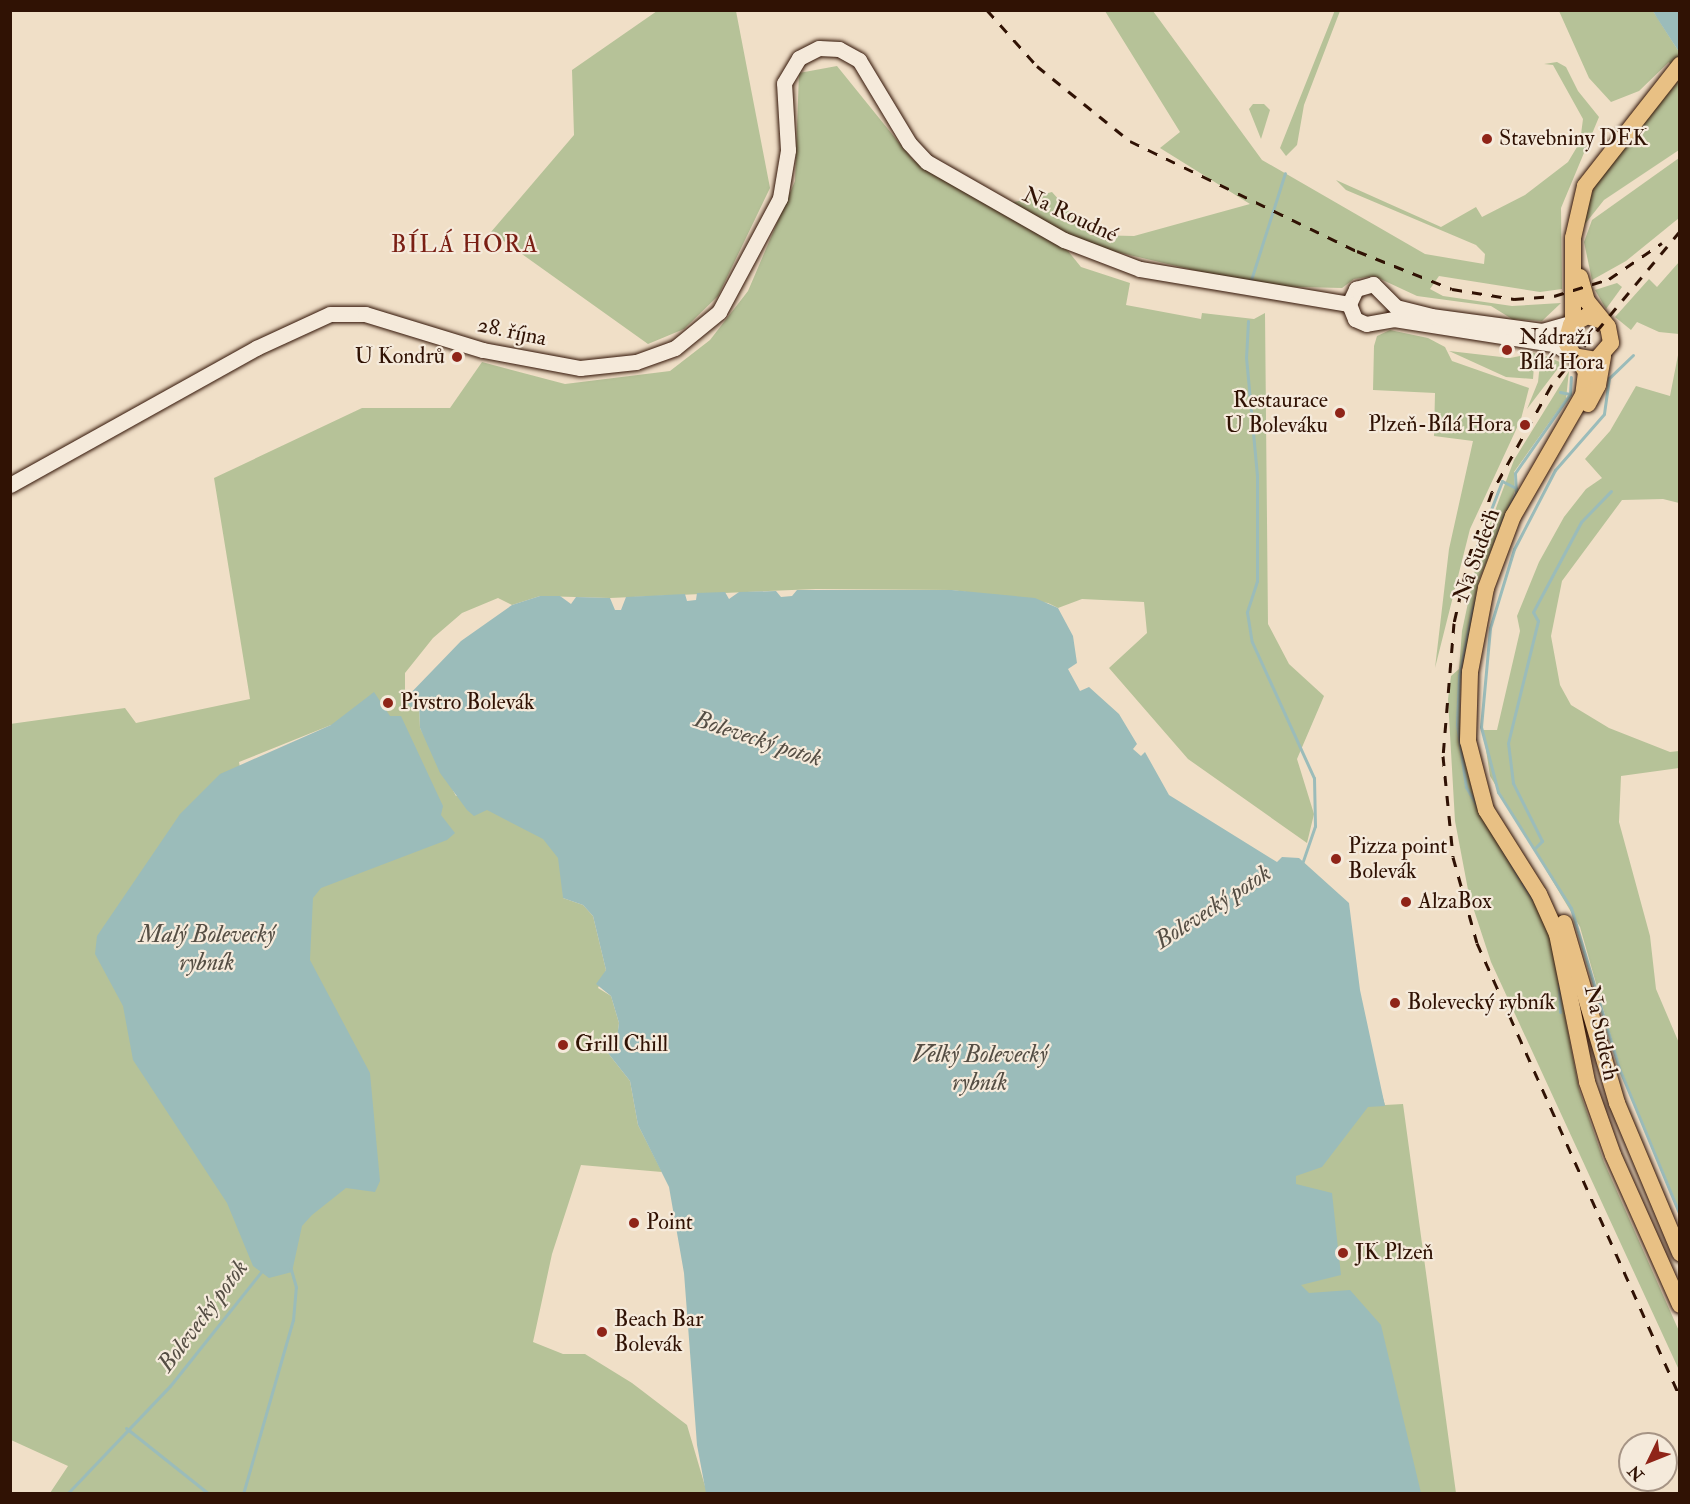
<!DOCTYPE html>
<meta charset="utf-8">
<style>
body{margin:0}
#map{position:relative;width:1690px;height:1504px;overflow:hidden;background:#f0dfc7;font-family:"IM FELL Double Pica",serif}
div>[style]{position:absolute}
.green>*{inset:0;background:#b6c298}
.water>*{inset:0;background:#9bbcba}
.stream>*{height:3px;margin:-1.5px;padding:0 1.5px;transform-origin:1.5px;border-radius:1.5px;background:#9bbcba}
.roads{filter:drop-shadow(0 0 2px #301204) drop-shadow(0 0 2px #301204)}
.secondary>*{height:15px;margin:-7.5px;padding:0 7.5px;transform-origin:7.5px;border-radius:7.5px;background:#f5eadb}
.primary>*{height:16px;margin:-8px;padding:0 8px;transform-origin:8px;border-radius:8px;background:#e8c084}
.rail>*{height:3px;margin-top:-1.5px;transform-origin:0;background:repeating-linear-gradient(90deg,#301204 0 10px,transparent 0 20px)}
.dots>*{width:16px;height:16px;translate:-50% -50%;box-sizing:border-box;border:3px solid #f5eadb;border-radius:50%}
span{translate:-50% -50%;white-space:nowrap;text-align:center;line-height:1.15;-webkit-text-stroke:4.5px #f5eadb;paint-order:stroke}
.poi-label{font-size:22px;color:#301204}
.left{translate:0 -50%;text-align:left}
.right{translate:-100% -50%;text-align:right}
.street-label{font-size:22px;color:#301204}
.neighbourhood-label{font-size:24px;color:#7a1f14;letter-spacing:1.5px}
.water-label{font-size:24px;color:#554e44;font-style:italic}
.frame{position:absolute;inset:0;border:12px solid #301204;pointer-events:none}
.north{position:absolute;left:1618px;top:1432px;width:60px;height:60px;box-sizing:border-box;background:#f5eadb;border:2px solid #a69485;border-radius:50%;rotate:227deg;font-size:16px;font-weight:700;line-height:24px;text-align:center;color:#301204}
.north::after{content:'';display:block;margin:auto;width:21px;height:27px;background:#8f2418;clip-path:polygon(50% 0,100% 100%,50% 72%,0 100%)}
</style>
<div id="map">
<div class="green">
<div style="clip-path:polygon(1335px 10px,1340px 11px,1304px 105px,1297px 145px,1286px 156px,1280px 148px)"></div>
<div style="clip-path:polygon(657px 11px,736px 11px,770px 188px,718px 296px,684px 329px,648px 344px,491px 232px,574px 135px,572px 70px)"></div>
<div style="clip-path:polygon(1105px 11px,1153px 11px,1262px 160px,1425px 254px,1484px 264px,1485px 254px,1476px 245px,1346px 190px,1336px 180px,1441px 227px,1476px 207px,1482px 217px,1525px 195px,1568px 162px,1580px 142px,1583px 119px,1553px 65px,1544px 64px,1557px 62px,1566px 67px,1578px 91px,1599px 117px,1561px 208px,1562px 289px,1540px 292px,1439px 276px,1430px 289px,1443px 296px,1512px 306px,1561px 303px,1542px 321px,1512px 319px,1491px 306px,1417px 296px,1374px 276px,1354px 279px,1342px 288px,1262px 286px,1091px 246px,1011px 203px,1052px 192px,1090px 235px,1134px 236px,1250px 204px,1160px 148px,1180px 132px)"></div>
<div style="clip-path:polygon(1559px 11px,1653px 11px,1679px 52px,1679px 79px,1669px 62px,1639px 91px,1611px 102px,1589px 78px)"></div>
<div style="clip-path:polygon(evenodd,837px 66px,913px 160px,1068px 251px,1081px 267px,1130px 283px,1126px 305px,1201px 319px,1202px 313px,1254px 319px,1265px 313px,1268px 624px,1289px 664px,1324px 696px,1297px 759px,1314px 814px,1307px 843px,1188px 759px,1109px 668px,1147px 633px,1144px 602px,1082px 599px,1058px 608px,1048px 603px,952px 590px,816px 589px,610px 598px,540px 596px,512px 605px,498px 598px,462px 613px,433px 638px,405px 673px,405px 699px,411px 707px,419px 705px,420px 728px,456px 796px,561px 794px,563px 898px,583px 905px,593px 916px,606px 970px,598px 988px,611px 996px,619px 1023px,617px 1038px,604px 1048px,630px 1081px,638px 1125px,662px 1172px,581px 1165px,552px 1254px,533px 1342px,563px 1354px,585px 1354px,632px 1383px,687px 1425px,705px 1486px,742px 1493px,50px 1493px,68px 1466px,11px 1440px,10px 724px,125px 708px,136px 723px,250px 699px,214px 478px,362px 408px,450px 408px,482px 362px,565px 384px,670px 371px,710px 340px,748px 291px,795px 181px,799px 73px,837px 66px,331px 725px,283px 1007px,239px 762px,331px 725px)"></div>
<div style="clip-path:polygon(1679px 80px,1679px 150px,1604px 200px,1581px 229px,1595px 184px)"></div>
<div style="clip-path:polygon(1253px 104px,1264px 104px,1270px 110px,1261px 139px,1249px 109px)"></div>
<div style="clip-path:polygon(1679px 158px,1679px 218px,1626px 261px,1592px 280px,1584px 242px,1592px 220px)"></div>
<div style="clip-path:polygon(1679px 262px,1679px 334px,1659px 332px,1637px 322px,1631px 330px,1615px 317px,1649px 279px,1657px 287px)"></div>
<div style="clip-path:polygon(1617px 283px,1622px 287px,1606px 309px,1595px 290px)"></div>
<div style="clip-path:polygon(1390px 330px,1428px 338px,1445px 347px,1452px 361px,1529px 388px,1521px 419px,1470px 529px,1435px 668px,1449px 549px,1473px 441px,1434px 436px,1435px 393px,1373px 390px,1374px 346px,1377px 336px)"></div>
<div style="clip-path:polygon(1679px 350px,1679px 503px,1663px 499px,1622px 500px,1562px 581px,1551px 636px,1560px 685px,1571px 705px,1609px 728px,1670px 752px,1679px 751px,1679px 768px,1621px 776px,1619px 822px,1650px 936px,1656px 989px,1679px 1043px,1679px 1210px,1620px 1068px,1580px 927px,1490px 776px,1483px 730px,1497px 730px,1520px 631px,1517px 616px,1539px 562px,1564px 517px,1586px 489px,1602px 478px,1585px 459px,1610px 431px,1636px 386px,1670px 396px)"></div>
<div style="clip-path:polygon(1449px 351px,1510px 358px,1535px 353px,1533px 379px,1506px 377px)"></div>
<div style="clip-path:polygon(1541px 354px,1562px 363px,1527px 409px,1538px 382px)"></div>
<div style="clip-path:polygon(1569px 371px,1566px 399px,1514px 472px,1515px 491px,1479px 580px,1460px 671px,1460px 744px,1476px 805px,1547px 923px,1579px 1089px,1604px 1162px,1679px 1331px,1679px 1370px,1491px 962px,1469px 895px,1455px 821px,1448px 699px,1451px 676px,1459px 669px,1462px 631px,1478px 556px,1514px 460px)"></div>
<div style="clip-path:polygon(1374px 1068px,1385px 1105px,1403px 1104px,1456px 1493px,1356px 1493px,1289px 1406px,1242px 1128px)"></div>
</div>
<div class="water">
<div style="clip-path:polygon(1653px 11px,1679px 11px,1679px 52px,1657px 18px)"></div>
<div style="clip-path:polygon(797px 590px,952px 590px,1035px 598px,1058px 608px,1073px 636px,1077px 663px,1068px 669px,1080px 691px,1089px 687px,1119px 714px,1137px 744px,1133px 749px,1141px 756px,1145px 752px,1169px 795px,1277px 862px,1282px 857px,1299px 858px,1349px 903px,1360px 990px,1385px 1106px,1368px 1107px,1322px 1167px,1296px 1176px,1296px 1184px,1332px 1193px,1341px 1275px,1301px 1285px,1309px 1293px,1350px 1290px,1381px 1325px,1421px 1493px,706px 1493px,697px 1445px,684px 1273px,669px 1187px,638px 1125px,630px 1081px,604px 1048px,617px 1038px,619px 1023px,611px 996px,596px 984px,606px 970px,593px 916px,583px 905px,563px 898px,558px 858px,543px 839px,487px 810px,474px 816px,467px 810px,440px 773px,420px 728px,419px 705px,412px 709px,405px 699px,461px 641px,512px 605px,540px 596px,560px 596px,571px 604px,576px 597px,610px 598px,615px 610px,621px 610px,626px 597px,685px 594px,687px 601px,696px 600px,697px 593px,725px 592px,729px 599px,739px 592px,776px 591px,781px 597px,792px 596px)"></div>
<div style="clip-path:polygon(374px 692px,390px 716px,401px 716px,443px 806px,441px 815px,455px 833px,447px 840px,321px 888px,313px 898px,310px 960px,370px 1073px,380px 1181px,375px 1192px,346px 1188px,312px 1215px,302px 1226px,292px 1272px,269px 1278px,253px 1266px,227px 1203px,133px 1060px,123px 1006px,95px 954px,97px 936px,180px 814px,220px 774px,331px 725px)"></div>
</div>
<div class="stream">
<div style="left:1251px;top:280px;width:112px;rotate:-72.4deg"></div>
<div style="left:1248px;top:321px;width:36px;rotate:93deg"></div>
<div style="left:1246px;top:357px;width:119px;rotate:84.7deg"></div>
<div style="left:1257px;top:475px;width:106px;rotate:90deg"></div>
<div style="left:1257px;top:581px;width:33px;rotate:108deg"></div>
<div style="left:1247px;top:612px;width:30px;rotate:81deg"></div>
<div style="left:1252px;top:642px;width:149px;rotate:65.5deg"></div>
<div style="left:1314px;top:778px;width:48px;rotate:88.8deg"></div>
<div style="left:1315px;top:826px;width:39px;rotate:109deg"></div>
<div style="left:1633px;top:355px;width:33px;rotate:136deg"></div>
<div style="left:1609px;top:378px;width:36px;rotate:98deg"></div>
<div style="left:1604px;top:414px;width:74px;rotate:131.2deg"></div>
<div style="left:1555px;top:470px;width:89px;rotate:117.4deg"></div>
<div style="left:1514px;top:549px;width:83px;rotate:106.9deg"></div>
<div style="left:1490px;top:628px;width:99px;rotate:95.2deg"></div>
<div style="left:1481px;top:727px;width:67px;rotate:75.3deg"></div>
<div style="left:1498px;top:792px;width:137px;rotate:57.8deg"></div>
<div style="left:1571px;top:908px;width:167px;rotate:73.3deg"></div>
<div style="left:1619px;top:1068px;width:159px;rotate:67.5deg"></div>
<div style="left:1560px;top:392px;width:10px;rotate:11deg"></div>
<div style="left:1508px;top:508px;width:17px;rotate:-62deg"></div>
<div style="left:1516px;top:493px;width:20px;rotate:-93deg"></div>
<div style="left:1515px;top:473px;width:96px;rotate:-55.2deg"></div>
<div style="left:1570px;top:394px;width:17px;rotate:-87deg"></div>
<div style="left:1504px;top:516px;width:100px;rotate:108.6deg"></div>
<div style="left:1472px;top:611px;width:66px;rotate:101.3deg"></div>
<div style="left:1459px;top:676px;width:48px;rotate:92.4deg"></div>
<div style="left:1457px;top:724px;width:64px;rotate:81.9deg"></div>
<div style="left:1466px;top:787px;width:105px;rotate:59.8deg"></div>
<div style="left:1475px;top:551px;width:75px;rotate:-68.9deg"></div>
<div style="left:1502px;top:481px;width:16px;rotate:27deg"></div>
<div style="left:1535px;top:848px;width:10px;rotate:-45deg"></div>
<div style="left:1542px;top:841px;width:65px;rotate:-116.6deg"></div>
<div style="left:1513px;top:783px;width:40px;rotate:-97.1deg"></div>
<div style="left:1508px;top:743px;width:126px;rotate:-76.2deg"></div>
<div style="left:1538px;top:621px;width:10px;rotate:-119deg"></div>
<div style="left:1533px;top:612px;width:102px;rotate:-61.9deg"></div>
<div style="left:1581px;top:522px;width:43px;rotate:-45.9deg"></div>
<div style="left:1522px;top:883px;width:20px;rotate:57deg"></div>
<div style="left:1559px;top:984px;width:28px;rotate:88deg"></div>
<div style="left:126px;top:1428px;width:106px;rotate:38.5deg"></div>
<div style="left:67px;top:1494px;width:149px;rotate:-46.4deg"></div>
<div style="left:170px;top:1386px;width:146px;rotate:-51.4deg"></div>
<div style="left:243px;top:1494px;width:181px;rotate:-74deg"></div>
<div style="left:293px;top:1320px;width:33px;rotate:-85deg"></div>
<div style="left:296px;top:1287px;width:19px;rotate:-106deg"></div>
</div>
<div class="roads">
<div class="secondary">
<div style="left:1571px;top:353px;width:20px;rotate:-153deg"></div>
<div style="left:1553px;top:344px;width:161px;rotate:-171.1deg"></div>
<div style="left:1394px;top:319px;width:28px;rotate:170deg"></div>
<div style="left:1366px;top:324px;width:12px;rotate:-156deg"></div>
<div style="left:1355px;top:319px;width:16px;rotate:-112deg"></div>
<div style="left:1349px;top:304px;width:17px;rotate:-65deg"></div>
<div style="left:1356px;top:289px;width:18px;rotate:-16deg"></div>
<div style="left:1373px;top:284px;width:33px;rotate:45deg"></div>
<div style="left:1396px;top:307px;width:36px;rotate:14deg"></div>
<div style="left:1431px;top:316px;width:112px;rotate:7.7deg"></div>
<div style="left:1542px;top:331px;width:32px;rotate:-16deg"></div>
<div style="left:10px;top:485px;width:282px;rotate:-29.1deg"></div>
<div style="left:256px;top:348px;width:81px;rotate:-24.7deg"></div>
<div style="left:330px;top:314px;width:35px"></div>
<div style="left:365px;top:314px;width:123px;rotate:17deg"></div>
<div style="left:483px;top:350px;width:99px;rotate:10.5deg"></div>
<div style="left:580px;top:368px;width:56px;rotate:-6.1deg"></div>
<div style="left:636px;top:362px;width:41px;rotate:-19.7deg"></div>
<div style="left:675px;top:348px;width:57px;rotate:-39.3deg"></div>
<div style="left:719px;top:312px;width:129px;rotate:-61.8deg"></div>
<div style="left:780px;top:198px;width:49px;rotate:-80.5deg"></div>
<div style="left:788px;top:150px;width:67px;rotate:-93.4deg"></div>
<div style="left:784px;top:83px;width:29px;rotate:-59deg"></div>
<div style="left:799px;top:58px;width:22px;rotate:-27deg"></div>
<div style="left:819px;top:48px;width:20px;rotate:3deg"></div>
<div style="left:839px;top:49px;width:23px;rotate:29deg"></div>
<div style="left:859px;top:60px;width:97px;rotate:58.9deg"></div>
<div style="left:909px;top:143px;width:26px;rotate:47deg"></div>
<div style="left:927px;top:162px;width:158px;rotate:29.7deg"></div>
<div style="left:1064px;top:240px;width:81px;rotate:20.9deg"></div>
<div style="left:1140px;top:269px;width:212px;rotate:9.5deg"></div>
</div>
<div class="primary">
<div style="left:1580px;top:277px;width:25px;rotate:74deg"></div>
<div style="left:1587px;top:301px;width:33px;rotate:51deg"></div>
<div style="left:1608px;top:327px;width:16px;rotate:79deg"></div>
<div style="left:1611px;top:343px;width:23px;rotate:131deg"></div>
<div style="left:1596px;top:360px;width:22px;rotate:-170deg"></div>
<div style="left:1574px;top:356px;width:16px;rotate:-120deg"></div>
<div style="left:1566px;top:342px;width:18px;rotate:-74deg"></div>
<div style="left:1571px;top:325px;width:18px;rotate:-29deg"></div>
<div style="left:1587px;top:316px;width:16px;rotate:18deg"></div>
<div style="left:1573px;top:322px;width:84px;rotate:-90deg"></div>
<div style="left:1573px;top:238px;width:53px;rotate:-77deg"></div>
<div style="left:1585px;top:186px;width:154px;rotate:-51.9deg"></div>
<div style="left:1577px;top:358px;width:17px;rotate:57deg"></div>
<div style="left:1586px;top:372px;width:23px;rotate:97deg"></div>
<div style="left:1583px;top:395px;width:140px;rotate:120deg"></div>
<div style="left:1513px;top:516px;width:77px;rotate:110.6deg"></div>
<div style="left:1486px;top:588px;width:86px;rotate:100.8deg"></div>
<div style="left:1470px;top:672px;width:69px;rotate:91.7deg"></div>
<div style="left:1468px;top:741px;width:71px;rotate:75.4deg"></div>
<div style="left:1486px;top:810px;width:99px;rotate:57.8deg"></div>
<div style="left:1539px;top:894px;width:44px;rotate:65.8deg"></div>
<div style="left:1557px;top:934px;width:151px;rotate:78.5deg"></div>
<div style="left:1587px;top:1082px;width:77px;rotate:70.4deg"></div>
<div style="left:1613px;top:1155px;width:164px;rotate:65.9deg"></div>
<div style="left:1588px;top:404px;width:21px;rotate:-62deg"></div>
<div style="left:1598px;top:385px;width:29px;rotate:-80deg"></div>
<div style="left:1564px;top:923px;width:188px;rotate:73.6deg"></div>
<div style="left:1617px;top:1103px;width:163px;rotate:67.2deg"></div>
</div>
</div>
<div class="rail">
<div style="left:987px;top:10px;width:75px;rotate:48.2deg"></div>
<div style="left:1037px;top:66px;width:119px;rotate:38.9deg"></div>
<div style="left:1130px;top:141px;width:252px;rotate:25.9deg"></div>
<div style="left:1357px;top:251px;width:102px;rotate:21.8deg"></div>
<div style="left:1452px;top:289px;width:63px;rotate:9.2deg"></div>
<div style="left:1514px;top:299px;width:40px;rotate:-4.3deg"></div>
<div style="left:1554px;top:296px;width:58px;rotate:-17.2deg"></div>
<div style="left:1609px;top:279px;width:64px;rotate:-34.2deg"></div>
<div style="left:1680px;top:231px;width:202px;rotate:129.8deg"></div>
<div style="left:1551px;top:386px;width:121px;rotate:119.1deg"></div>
<div style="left:1492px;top:492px;width:65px;rotate:109.8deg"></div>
<div style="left:1470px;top:553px;width:72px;rotate:102.9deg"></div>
<div style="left:1454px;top:623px;width:133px;rotate:94.7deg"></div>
<div style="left:1443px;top:756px;width:101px;rotate:84.3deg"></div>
<div style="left:1453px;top:857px;width:89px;rotate:74.4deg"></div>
<div style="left:1477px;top:943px;width:496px;rotate:65.9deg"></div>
</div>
<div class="dots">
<div style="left:1487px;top:139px;background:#8f2418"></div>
<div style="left:1507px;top:350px;background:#8f2418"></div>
<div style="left:457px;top:357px;background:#8f2418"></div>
<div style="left:1340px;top:413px;background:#8f2418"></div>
<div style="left:1525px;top:425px;background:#8f2418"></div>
<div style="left:388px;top:703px;background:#8f2418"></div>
<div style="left:1336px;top:859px;background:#8f2418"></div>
<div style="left:1406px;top:902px;background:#8f2418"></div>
<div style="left:1395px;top:1003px;background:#8f2418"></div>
<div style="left:563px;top:1045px;background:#8f2418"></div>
<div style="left:634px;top:1223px;background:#8f2418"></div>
<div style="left:1343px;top:1253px;background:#8f2418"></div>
<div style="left:602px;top:1332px;background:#8f2418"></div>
</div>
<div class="poi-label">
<span class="left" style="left:1499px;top:139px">Stavebniny DEK</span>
<span class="left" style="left:1519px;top:350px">Nádraží<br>Bílá Hora</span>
<span class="right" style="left:445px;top:357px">U Kondrů</span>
<span class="right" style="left:1328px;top:413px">Restaurace<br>U Boleváku</span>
<span class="right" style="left:1512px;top:425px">Plzeň-Bílá Hora</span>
<span class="left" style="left:400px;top:703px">Pivstro Bolevák</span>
<span class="left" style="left:1348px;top:859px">Pizza point<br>Bolevák</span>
<span class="left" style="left:1418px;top:902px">AlzaBox</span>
<span class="left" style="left:1407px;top:1003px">Bolevecký rybník</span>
<span class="left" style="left:575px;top:1045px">Grill Chill</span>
<span class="left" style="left:646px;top:1223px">Point</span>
<span class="left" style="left:1355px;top:1253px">JK Plzeň</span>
<span class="left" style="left:614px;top:1332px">Beach Bar<br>Bolevák</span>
</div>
<div class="street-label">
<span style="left:1070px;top:215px;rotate:25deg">Na Roudné</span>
<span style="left:512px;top:332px;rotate:12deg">28. října</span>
<span style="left:1477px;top:555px;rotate:-70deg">Na Sudech</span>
<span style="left:1601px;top:1033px;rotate:78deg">Na Sudech</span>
</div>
<div class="neighbourhood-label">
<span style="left:465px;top:245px">BÍLÁ HORA</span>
</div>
<div class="water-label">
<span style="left:758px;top:739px;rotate:18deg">Bolevecký potok</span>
<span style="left:1213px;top:907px;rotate:-33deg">Bolevecký potok</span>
<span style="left:207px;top:949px">Malý Bolevecký<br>rybník</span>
<span style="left:980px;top:1069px">Velký Bolevecký<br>rybník</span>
<span style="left:203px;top:1316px;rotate:-53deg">Bolevecký potok</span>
</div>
<div class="frame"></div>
<div class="north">N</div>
</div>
